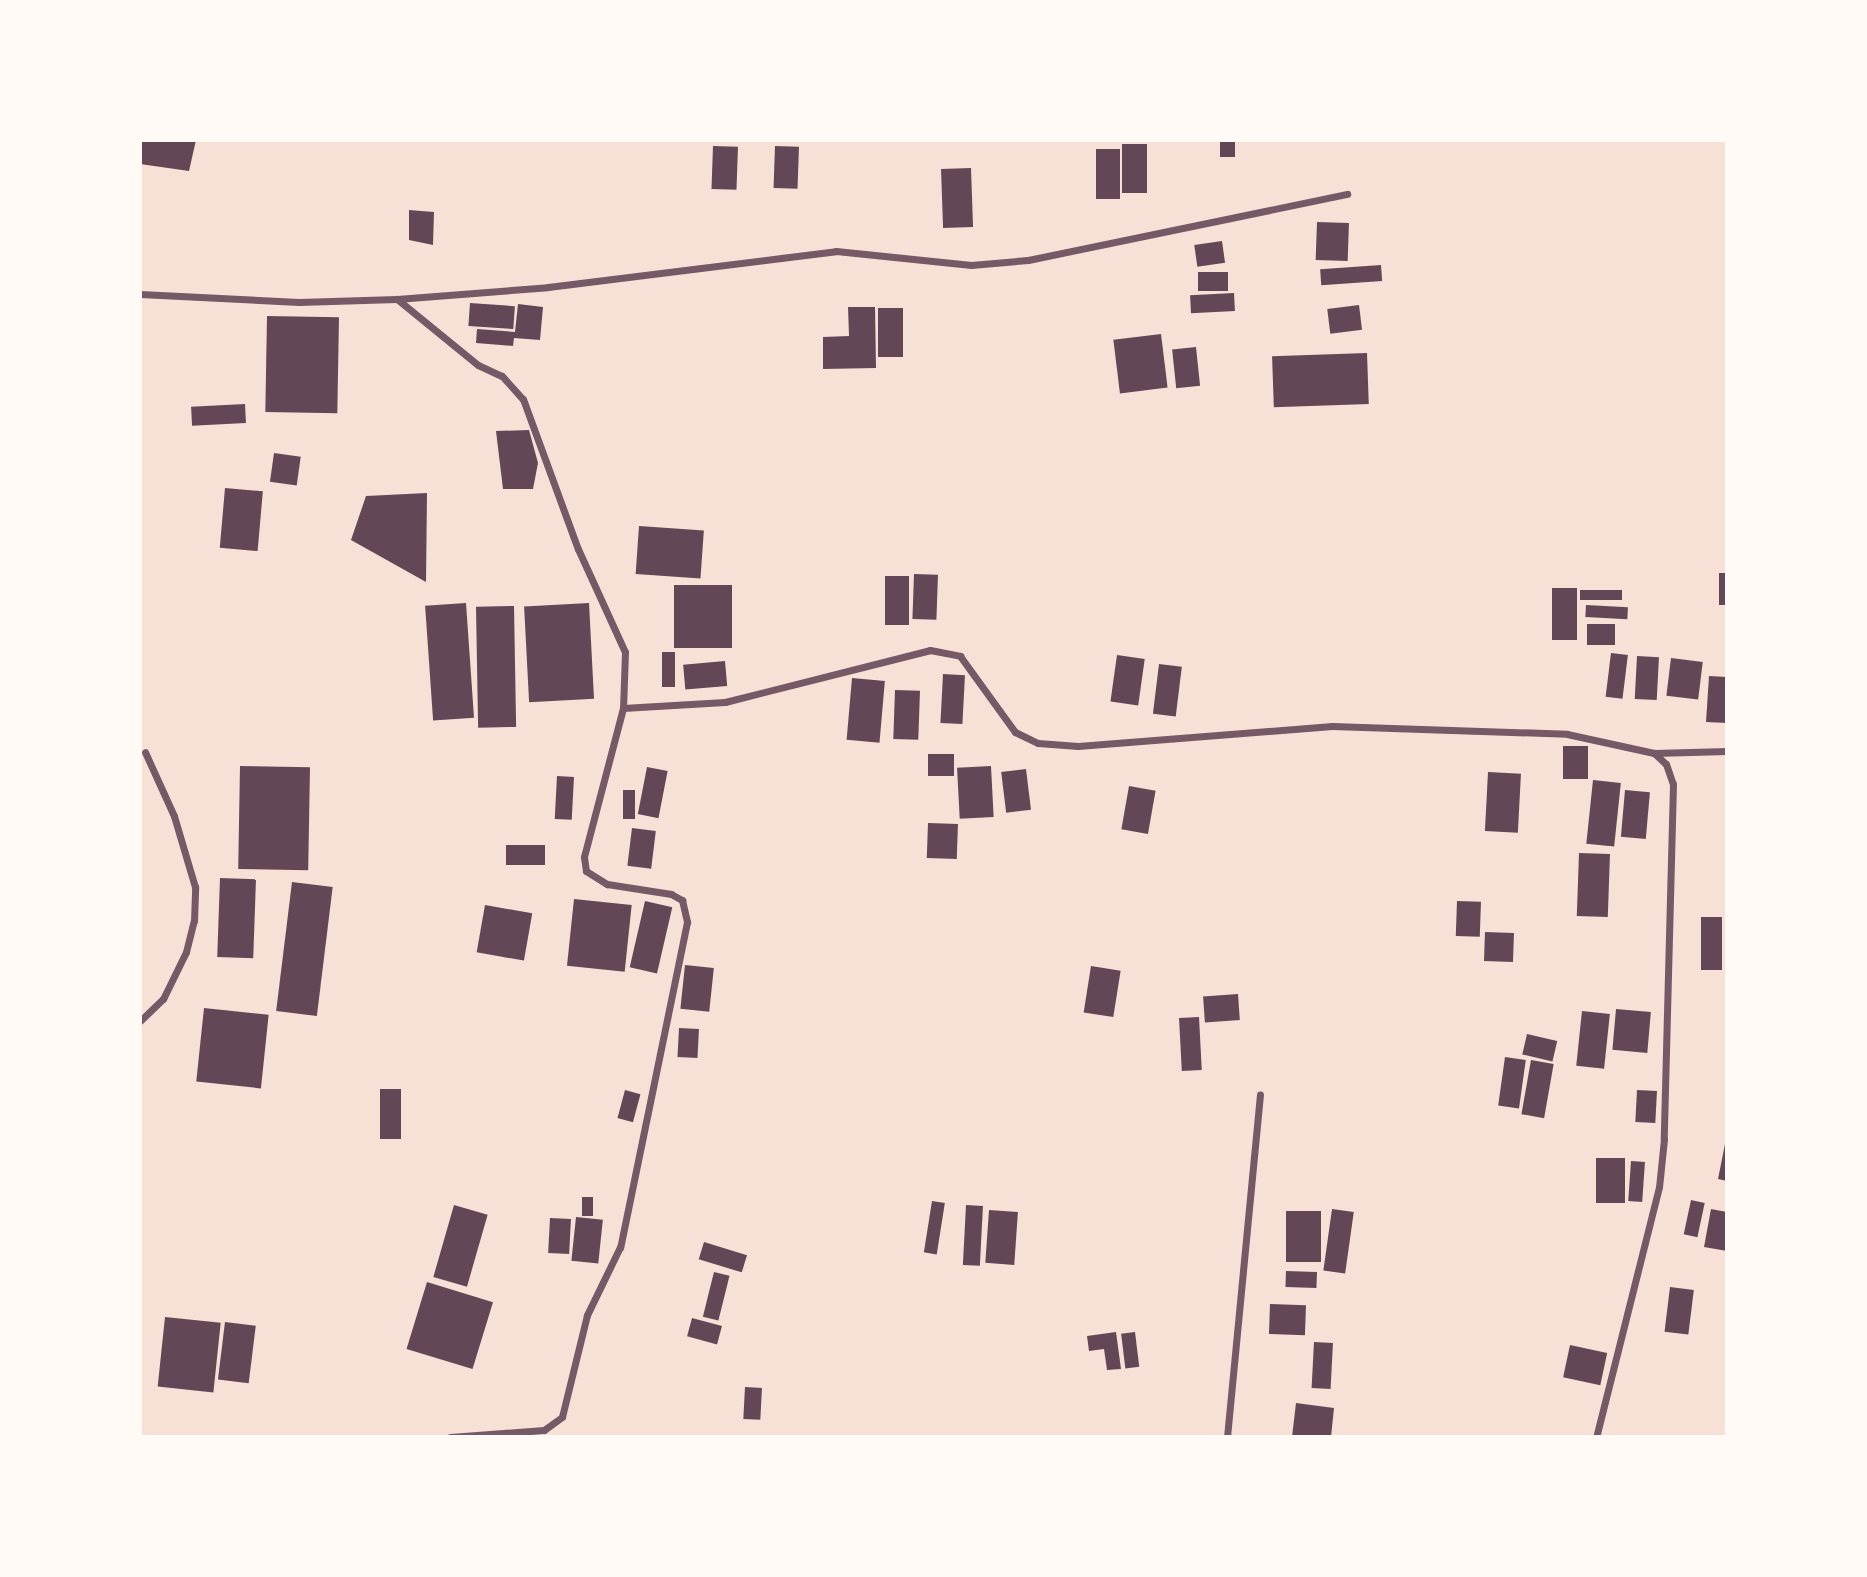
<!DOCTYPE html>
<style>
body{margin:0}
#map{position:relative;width:1867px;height:1577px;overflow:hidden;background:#f7e1d7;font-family:"PT Sans Narrow",sans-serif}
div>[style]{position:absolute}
.building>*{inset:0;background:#644757;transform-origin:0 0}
.minor>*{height:7px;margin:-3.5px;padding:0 3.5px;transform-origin:3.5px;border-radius:3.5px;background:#755966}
span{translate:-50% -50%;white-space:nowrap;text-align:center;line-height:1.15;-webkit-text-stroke:7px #fffaf5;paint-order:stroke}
.frame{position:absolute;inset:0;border:142px solid #fffaf5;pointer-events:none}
</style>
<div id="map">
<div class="building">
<div style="clip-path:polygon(140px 140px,196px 140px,189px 171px,140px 164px)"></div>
<div style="left:1220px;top:140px;width:15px;height:17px"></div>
<div style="left:1122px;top:144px;width:25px;height:49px"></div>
<div style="left:713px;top:146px;width:25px;height:43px;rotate:2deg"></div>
<div style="left:775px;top:146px;width:24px;height:42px;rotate:2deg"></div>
<div style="left:1096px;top:149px;width:24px;height:50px"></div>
<div style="left:971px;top:168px;width:59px;height:30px;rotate:88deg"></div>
<div style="clip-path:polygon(409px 210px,434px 212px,433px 245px,409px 240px)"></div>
<div style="left:1317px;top:222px;width:32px;height:38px;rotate:2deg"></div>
<div style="left:1222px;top:241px;width:22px;height:28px;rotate:82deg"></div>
<div style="left:1381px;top:265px;width:16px;height:61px;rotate:86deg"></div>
<div style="left:1198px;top:272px;width:30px;height:19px"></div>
<div style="left:1234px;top:293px;width:18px;height:44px;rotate:87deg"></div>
<div style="left:470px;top:303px;width:45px;height:23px;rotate:4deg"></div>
<div style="clip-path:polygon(518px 304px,543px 307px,540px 340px,514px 338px,513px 346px,476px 343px,477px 329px,515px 332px)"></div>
<div style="left:1359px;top:305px;width:25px;height:32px;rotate:83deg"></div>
<div style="clip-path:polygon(848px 307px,875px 307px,876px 368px,823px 369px,823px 337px,849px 336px)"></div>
<div style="left:878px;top:308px;width:25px;height:49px"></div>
<div style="left:267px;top:316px;width:72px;height:96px;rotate:1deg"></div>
<div style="left:1161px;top:334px;width:54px;height:48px;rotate:83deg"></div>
<div style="left:1196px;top:347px;width:39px;height:24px;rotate:84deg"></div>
<div style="left:1367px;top:353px;width:51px;height:95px;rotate:88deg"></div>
<div style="left:245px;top:404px;width:19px;height:54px;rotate:87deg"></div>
<div style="clip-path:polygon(529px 430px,538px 463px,533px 489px,503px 489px,496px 431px)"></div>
<div style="left:274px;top:453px;width:27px;height:29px;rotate:8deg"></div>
<div style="left:225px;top:488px;width:38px;height:60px;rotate:5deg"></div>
<div style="clip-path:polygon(427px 493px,426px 582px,351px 540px,366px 496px)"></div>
<div style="left:639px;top:526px;width:65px;height:48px;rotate:4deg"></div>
<div style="left:1719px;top:573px;width:8px;height:32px"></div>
<div style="left:914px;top:574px;width:24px;height:45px;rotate:2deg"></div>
<div style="left:885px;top:576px;width:24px;height:49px"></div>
<div style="left:732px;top:585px;width:63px;height:58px;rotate:90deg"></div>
<div style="left:1552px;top:588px;width:25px;height:52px"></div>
<div style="left:1580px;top:590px;width:42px;height:10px"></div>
<div style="left:466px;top:603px;width:115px;height:41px;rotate:86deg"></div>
<div style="left:589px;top:603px;width:96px;height:65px;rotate:87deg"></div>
<div style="left:1586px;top:605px;width:42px;height:12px;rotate:3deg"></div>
<div style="left:514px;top:606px;width:121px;height:38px;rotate:89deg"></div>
<div style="left:1587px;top:624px;width:28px;height:21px"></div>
<div style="left:662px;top:652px;width:13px;height:35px"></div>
<div style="left:1611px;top:653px;width:17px;height:44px;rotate:7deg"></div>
<div style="left:1117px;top:655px;width:28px;height:47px;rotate:8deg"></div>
<div style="left:1637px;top:656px;width:22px;height:43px;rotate:3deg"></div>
<div style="left:1671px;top:658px;width:32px;height:38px;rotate:7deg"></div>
<div style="left:725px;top:661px;width:25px;height:42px;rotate:85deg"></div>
<div style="left:1159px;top:664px;width:23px;height:50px;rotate:7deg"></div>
<div style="left:943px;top:674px;width:22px;height:49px;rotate:3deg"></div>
<div style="clip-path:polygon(1709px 676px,1727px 677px,1727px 723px,1706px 722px)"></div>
<div style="left:852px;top:678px;width:33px;height:62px;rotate:5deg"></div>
<div style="left:895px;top:690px;width:25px;height:49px;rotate:2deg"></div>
<div style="left:1563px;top:746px;width:25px;height:33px"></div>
<div style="left:954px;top:754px;width:22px;height:26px;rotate:90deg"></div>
<div style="left:240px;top:766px;width:70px;height:103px;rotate:1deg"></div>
<div style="left:991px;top:766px;width:51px;height:34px;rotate:87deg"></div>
<div style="left:647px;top:767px;width:21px;height:48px;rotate:11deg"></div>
<div style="left:1026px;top:769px;width:41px;height:25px;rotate:83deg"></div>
<div style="left:1488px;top:772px;width:33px;height:59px;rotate:3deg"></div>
<div style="left:557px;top:776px;width:17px;height:43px;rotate:3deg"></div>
<div style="left:1593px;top:780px;width:28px;height:64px;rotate:6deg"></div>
<div style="left:1129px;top:786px;width:27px;height:44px;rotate:10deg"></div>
<div style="left:623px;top:790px;width:12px;height:29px"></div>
<div style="left:1625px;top:790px;width:25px;height:47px;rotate:5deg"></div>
<div style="left:928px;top:823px;width:30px;height:35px;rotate:2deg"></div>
<div style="left:632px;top:828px;width:24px;height:38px;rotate:7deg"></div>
<div style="left:506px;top:845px;width:39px;height:20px"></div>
<div style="left:1579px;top:853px;width:31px;height:63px;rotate:2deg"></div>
<div style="left:220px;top:878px;width:36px;height:79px;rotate:2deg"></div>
<div style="left:292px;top:882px;width:41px;height:130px;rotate:7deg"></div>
<div style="left:574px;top:899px;width:58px;height:67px;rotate:6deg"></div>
<div style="left:645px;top:901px;width:28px;height:68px;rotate:13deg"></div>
<div style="left:1457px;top:901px;width:24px;height:35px;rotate:2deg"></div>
<div style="left:485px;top:905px;width:48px;height:48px;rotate:10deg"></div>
<div style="left:1701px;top:917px;width:21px;height:53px"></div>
<div style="left:1485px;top:932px;width:29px;height:29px;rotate:2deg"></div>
<div style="left:685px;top:965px;width:29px;height:44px;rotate:6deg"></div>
<div style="left:1091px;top:966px;width:30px;height:47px;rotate:9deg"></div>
<div style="left:1238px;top:994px;width:26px;height:35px;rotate:86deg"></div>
<div style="left:204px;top:1008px;width:65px;height:74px;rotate:6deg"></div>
<div style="left:1616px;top:1009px;width:35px;height:41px;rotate:5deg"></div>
<div style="left:1582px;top:1011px;width:28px;height:55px;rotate:6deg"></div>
<div style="left:1199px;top:1017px;width:53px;height:20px;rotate:87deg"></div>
<div style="left:679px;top:1028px;width:20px;height:29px;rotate:3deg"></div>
<div style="left:1527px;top:1034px;width:31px;height:21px;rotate:13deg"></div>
<div style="left:1505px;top:1057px;width:21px;height:49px;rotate:8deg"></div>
<div style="left:1531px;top:1060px;width:23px;height:55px;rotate:10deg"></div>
<div style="left:380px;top:1089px;width:21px;height:50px"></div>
<div style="left:625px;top:1090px;width:16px;height:29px;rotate:15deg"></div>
<div style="left:1637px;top:1090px;width:20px;height:32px;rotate:3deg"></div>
<div style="clip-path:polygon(1727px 1134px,1727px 1181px,1718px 1179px)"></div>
<div style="left:1596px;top:1158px;width:29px;height:45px"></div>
<div style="left:1631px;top:1161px;width:14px;height:40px;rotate:4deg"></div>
<div style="left:582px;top:1197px;width:11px;height:19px"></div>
<div style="left:1691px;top:1200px;width:14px;height:35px;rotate:12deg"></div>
<div style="left:932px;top:1201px;width:13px;height:52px;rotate:9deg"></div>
<div style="left:454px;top:1205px;width:35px;height:75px;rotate:16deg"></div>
<div style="left:966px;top:1205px;width:17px;height:60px;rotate:3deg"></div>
<div style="left:1332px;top:1209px;width:22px;height:62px;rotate:8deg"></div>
<div style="clip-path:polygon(1711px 1209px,1727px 1212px,1727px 1251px,1704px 1247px)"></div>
<div style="left:989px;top:1210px;width:29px;height:53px;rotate:4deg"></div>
<div style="left:1286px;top:1211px;width:35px;height:51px"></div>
<div style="left:576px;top:1217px;width:27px;height:44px;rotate:6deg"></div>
<div style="left:550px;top:1218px;width:21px;height:35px;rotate:3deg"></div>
<div style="left:704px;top:1242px;width:45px;height:18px;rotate:17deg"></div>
<div style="left:1286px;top:1271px;width:31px;height:16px;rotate:2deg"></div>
<div style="left:714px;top:1272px;width:16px;height:46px;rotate:14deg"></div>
<div style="left:427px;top:1282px;width:69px;height:70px;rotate:17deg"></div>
<div style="left:1670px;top:1287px;width:24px;height:45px;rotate:7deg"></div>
<div style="left:1270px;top:1304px;width:36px;height:30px;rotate:2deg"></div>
<div style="left:165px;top:1317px;width:56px;height:70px;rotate:6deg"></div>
<div style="left:692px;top:1318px;width:31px;height:19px;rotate:15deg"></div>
<div style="left:225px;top:1322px;width:31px;height:58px;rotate:7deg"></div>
<div style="clip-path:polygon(1116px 1332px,1121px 1369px,1107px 1370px,1104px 1349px,1089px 1351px,1087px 1336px)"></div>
<div style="left:1135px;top:1332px;width:35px;height:14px;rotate:83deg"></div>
<div style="left:1314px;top:1342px;width:19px;height:46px;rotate:3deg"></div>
<div style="left:1570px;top:1345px;width:38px;height:33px;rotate:12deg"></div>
<div style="left:745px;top:1387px;width:17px;height:32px;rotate:3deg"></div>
<div style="clip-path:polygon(1296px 1403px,1334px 1408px,1331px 1437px,1292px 1437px)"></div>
</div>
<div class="minor">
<div style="left:140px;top:294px;width:159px;rotate:2.9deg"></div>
<div style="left:299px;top:302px;width:98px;rotate:-1.8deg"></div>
<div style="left:397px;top:299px;width:151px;rotate:-4.5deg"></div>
<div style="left:548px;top:287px;width:290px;rotate:-7.1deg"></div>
<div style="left:836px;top:251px;width:136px;rotate:5.9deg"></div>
<div style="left:971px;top:265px;width:57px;rotate:-5deg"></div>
<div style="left:1028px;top:260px;width:326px;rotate:-11.7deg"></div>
<div style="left:397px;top:299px;width:104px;rotate:39.2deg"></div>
<div style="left:478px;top:365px;width:26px;rotate:25deg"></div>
<div style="left:502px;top:376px;width:31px;rotate:48deg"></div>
<div style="left:523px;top:399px;width:160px;rotate:69.9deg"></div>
<div style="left:578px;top:549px;width:113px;rotate:65.5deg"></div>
<div style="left:625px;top:652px;width:56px;rotate:92deg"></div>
<div style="left:623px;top:708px;width:154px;rotate:104.7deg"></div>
<div style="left:584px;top:857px;width:14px;rotate:82deg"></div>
<div style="left:586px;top:871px;width:25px;rotate:32deg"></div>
<div style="left:607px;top:884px;width:65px;rotate:8.9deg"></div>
<div style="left:671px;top:894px;width:13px;rotate:29deg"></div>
<div style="left:682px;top:900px;width:23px;rotate:77deg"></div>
<div style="left:687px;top:922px;width:332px;rotate:101.6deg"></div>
<div style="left:620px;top:1247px;width:76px;rotate:115.9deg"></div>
<div style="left:587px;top:1315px;width:105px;rotate:103.8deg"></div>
<div style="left:562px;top:1417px;width:22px;rotate:144deg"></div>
<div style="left:544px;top:1430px;width:94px;rotate:175.7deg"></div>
<div style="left:623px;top:708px;width:102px;rotate:-3.4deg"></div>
<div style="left:725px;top:702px;width:211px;rotate:-14.2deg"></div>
<div style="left:930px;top:650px;width:31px;rotate:11deg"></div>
<div style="left:960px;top:656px;width:94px;rotate:54.1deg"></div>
<div style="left:1015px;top:732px;width:25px;rotate:26deg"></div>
<div style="left:1038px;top:743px;width:40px;rotate:4.3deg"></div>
<div style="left:1078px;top:746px;width:255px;rotate:-4.5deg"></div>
<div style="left:1332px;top:726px;width:235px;rotate:1.9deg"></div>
<div style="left:1567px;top:734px;width:89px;rotate:12.3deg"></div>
<div style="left:1654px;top:753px;width:16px;rotate:43deg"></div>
<div style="left:1666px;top:764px;width:21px;rotate:71deg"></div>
<div style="left:1673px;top:784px;width:355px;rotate:91.5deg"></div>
<div style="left:1664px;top:1139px;width:48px;rotate:95.9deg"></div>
<div style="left:1659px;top:1187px;width:258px;rotate:104.1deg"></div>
<div style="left:1654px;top:753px;width:73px;rotate:-1.6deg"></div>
<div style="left:140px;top:1021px;width:32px;rotate:-44deg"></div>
<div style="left:163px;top:999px;width:52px;rotate:-63.9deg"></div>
<div style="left:186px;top:952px;width:32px;rotate:-76deg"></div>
<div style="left:194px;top:921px;width:34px;rotate:-88deg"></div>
<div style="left:195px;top:887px;width:74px;rotate:-106.5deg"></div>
<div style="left:174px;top:816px;width:70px;rotate:-114.4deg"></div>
<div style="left:1227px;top:1437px;width:344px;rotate:-84.5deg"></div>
</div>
<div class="frame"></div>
</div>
